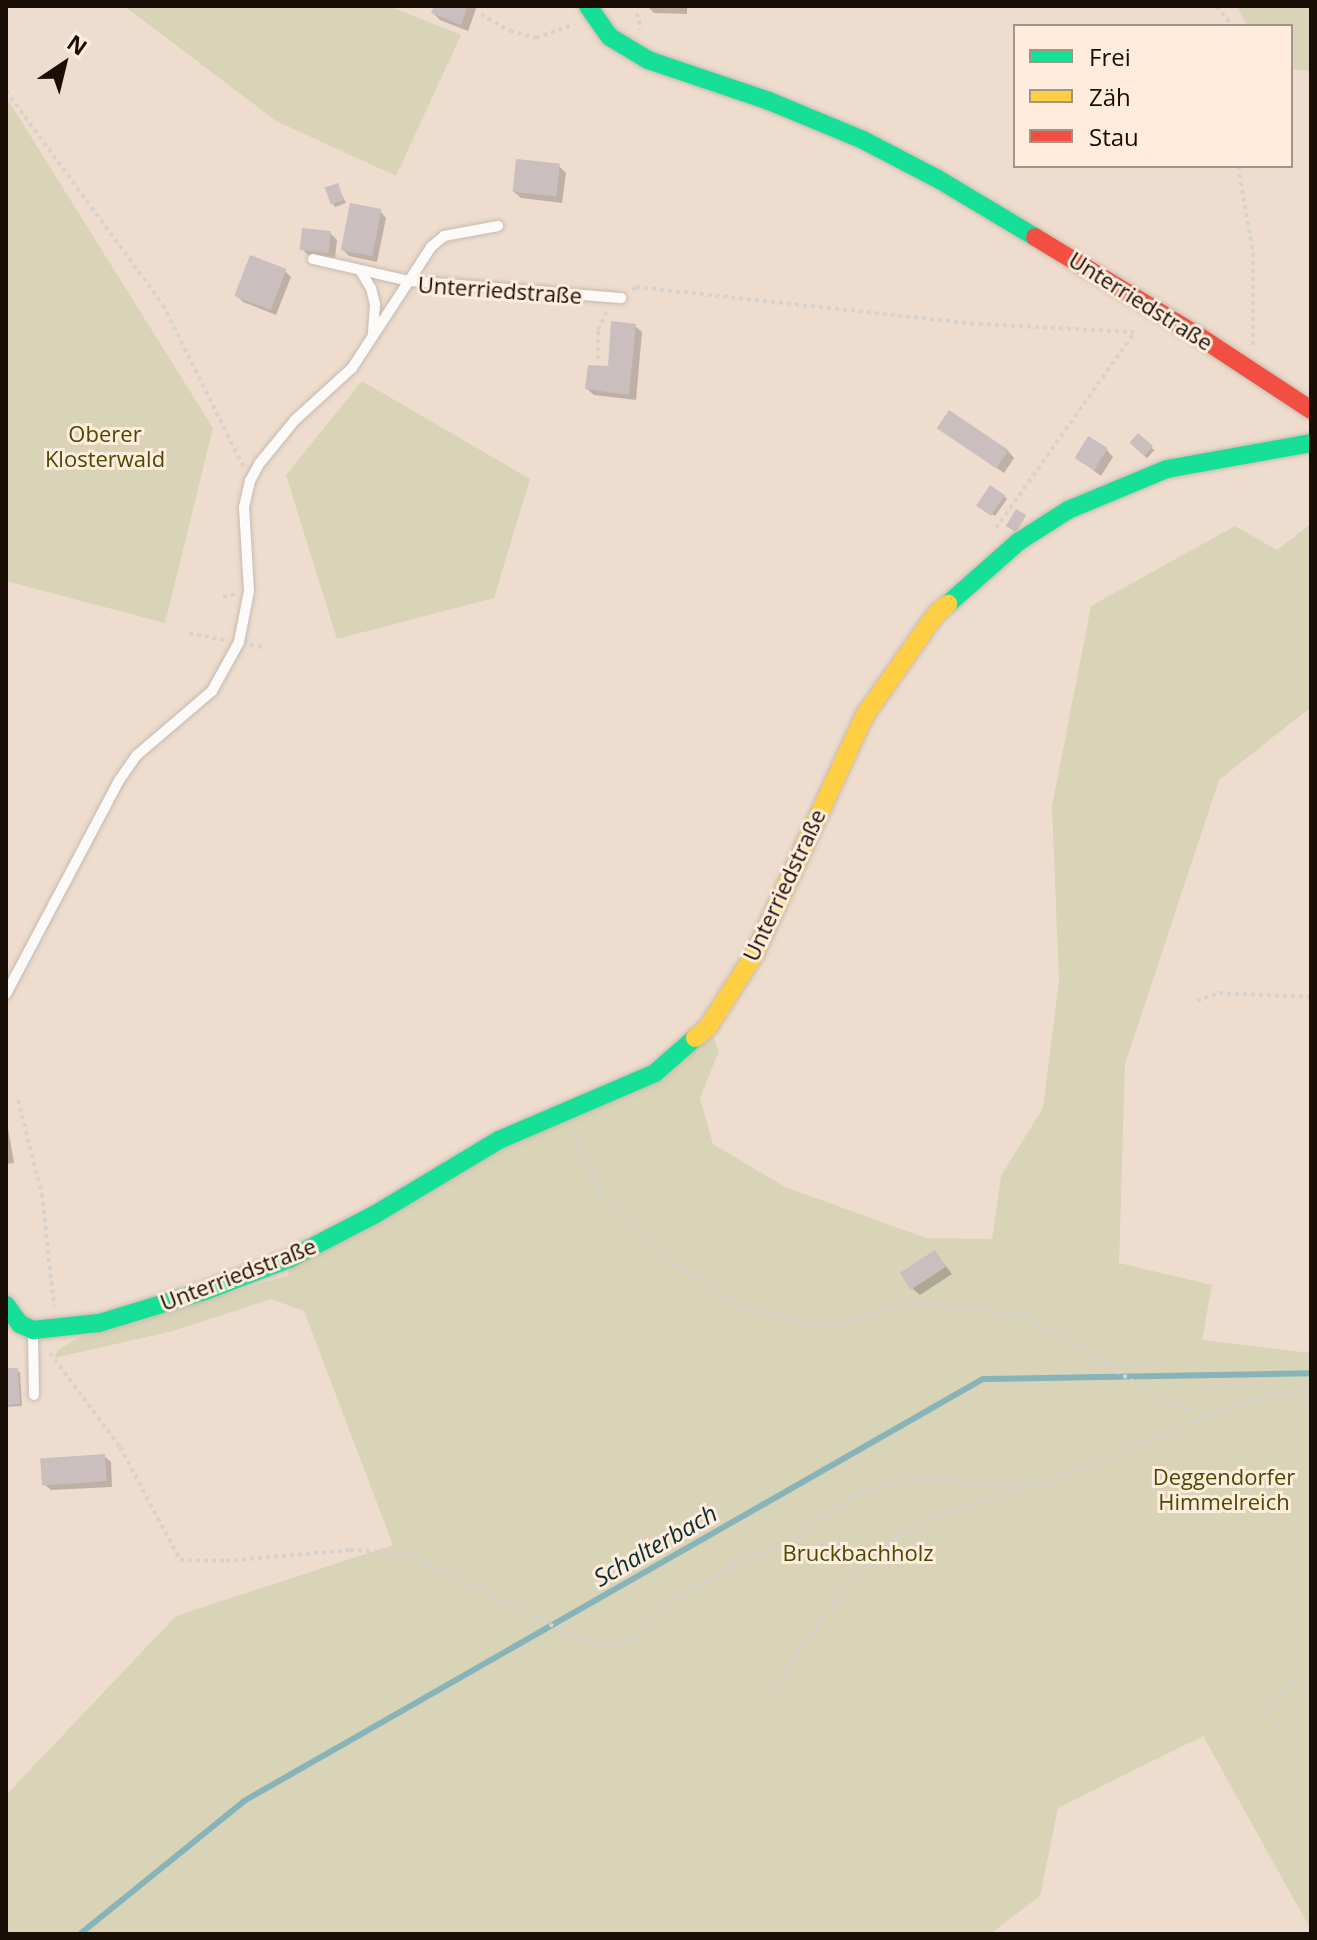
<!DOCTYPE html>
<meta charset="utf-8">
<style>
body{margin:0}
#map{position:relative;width:1317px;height:1940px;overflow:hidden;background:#eeddce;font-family:"Open Sans",sans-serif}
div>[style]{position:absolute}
.green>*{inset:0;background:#d9d3b8}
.shadow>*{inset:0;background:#0003;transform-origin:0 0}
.stream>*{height:6px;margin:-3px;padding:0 3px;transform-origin:3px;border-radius:3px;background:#86b4b9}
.building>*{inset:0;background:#cabfbe;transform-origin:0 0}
.path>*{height:4px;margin-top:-2px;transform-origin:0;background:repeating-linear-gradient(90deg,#d7d2ce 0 4px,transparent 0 8px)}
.roads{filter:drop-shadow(0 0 2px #c6baae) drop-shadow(0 0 2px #c6baae)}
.lane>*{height:10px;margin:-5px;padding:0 5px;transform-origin:5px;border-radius:5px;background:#fcfaf8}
.fast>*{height:18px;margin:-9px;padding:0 9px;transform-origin:9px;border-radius:9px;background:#16e098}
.slow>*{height:18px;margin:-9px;padding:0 9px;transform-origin:9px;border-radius:9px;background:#ffcf43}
.jam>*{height:18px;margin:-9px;padding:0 9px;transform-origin:9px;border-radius:9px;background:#f24e42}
span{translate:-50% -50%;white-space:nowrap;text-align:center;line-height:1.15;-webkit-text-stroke:6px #ffecdc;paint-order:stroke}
.street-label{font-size:22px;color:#190f06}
.park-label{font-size:22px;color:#494a05}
.water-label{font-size:24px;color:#092f35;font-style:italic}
.frame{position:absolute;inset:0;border:8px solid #190f06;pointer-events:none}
.legend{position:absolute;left:1013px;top:24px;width:280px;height:144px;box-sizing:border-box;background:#ffecdc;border:2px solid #a39486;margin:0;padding:10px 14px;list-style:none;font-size:24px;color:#190f06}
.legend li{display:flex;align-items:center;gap:16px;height:40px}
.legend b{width:40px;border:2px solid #a39486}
.north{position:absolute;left:24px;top:24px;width:80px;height:80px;-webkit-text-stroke:6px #ffecdc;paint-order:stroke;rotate:35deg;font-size:22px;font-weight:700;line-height:32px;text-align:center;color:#190f06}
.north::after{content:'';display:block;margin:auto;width:28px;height:36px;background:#190f06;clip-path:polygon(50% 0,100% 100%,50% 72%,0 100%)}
</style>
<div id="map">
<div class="green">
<div style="clip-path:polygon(124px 6px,389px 6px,461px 35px,396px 176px,276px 121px)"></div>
<div style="clip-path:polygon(1236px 6px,1311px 6px,1311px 71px,1291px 69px,1291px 26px,1248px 26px)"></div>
<div style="clip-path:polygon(6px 97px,213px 428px,165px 623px,6px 581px)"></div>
<div style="clip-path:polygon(362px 381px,530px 479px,494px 598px,337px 639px,286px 475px)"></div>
<div style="clip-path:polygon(1311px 524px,1311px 707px,1219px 780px,1125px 1064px,1119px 1263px,1212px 1285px,1202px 1340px,1311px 1353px,1311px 1930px,1203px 1736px,1058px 1808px,1040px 1896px,990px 1934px,6px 1934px,6px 1795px,176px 1616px,393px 1545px,304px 1311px,271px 1299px,173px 1331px,54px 1358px,58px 1350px,78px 1338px,289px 1275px,287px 1267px,711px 1032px,719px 1051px,700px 1098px,713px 1144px,785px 1187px,926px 1238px,992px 1239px,1001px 1176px,1043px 1108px,1059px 981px,1052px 806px,1091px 606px,1235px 526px,1277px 550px)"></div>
</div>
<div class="shadow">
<div style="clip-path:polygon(436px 6px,477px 6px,468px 31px,440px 20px,433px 13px)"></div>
<div style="clip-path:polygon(647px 6px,687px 6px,687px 14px,654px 13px)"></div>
<div style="clip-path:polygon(559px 166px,566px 173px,562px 203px,521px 198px,514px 192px)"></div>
<div style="clip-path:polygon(337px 185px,346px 203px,335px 207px,333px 204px)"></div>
<div style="clip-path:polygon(380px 211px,386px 218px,377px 262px,349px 256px,342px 249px)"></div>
<div style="clip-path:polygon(330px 233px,337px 240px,335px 258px,309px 256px,302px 249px)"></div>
<div style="clip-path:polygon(285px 271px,291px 277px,276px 315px,243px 302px,236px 295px)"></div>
<div style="clip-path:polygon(635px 326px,642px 332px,636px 400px,594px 395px,587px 389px,609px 369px)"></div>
<div style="clip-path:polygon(939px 428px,1008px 451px,1014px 458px,1004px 473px)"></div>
<div style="left:1139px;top:436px;width:21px;height:11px;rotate:43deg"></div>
<div style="clip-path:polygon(1107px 450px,1113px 457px,1101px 476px,1077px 458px)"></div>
<div style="clip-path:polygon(1004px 496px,1007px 499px,995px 516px,982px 508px)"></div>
<div style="clip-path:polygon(6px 1116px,14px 1163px,6px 1164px)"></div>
<div style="clip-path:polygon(935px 1252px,952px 1274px,920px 1295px,913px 1289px)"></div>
<div style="clip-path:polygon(6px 1370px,20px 1372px,22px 1406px,6px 1407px)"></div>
<div style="clip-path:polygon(104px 1456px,111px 1462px,112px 1487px,51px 1490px,44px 1484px)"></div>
</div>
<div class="stream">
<div style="left:80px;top:1934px;width:211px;rotate:-39deg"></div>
<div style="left:244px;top:1801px;width:851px;rotate:-29.73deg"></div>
<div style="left:983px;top:1379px;width:328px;rotate:-1deg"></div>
</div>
<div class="building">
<div style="clip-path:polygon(434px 6px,468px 6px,461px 25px,431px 13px)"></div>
<div style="left:516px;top:159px;width:44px;height:33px;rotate:6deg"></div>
<div style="left:338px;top:183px;width:18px;height:14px;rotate:71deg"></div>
<div style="left:350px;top:203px;width:32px;height:48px;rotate:11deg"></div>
<div style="left:302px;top:228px;width:29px;height:22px;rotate:6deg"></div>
<div style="left:250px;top:255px;width:39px;height:44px;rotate:21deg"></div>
<div style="clip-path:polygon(611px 321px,636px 324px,629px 395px,585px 389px,588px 365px,608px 366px)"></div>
<div style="left:949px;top:410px;width:72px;height:22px;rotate:34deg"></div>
<div style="left:1138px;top:433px;width:20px;height:13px;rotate:41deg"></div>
<div style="left:1088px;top:436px;width:23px;height:26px;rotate:31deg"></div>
<div style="left:990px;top:485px;width:18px;height:25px;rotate:34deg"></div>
<div style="left:1016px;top:509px;width:12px;height:20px;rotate:31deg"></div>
<div style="left:935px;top:1250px;width:20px;height:42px;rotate:57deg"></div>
<div style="clip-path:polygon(6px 1368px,18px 1368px,20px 1404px,6px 1405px)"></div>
<div style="left:105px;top:1454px;width:27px;height:65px;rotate:86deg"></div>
</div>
<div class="path">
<div style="left:1217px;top:6px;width:25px;rotate:53deg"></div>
<div style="left:637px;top:13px;width:17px;rotate:77deg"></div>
<div style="left:481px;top:14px;width:34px;rotate:30deg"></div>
<div style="left:510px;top:31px;width:27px;rotate:15deg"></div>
<div style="left:536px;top:38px;width:41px;rotate:-19.7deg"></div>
<div style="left:6px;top:91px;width:265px;rotate:53.7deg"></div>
<div style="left:163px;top:305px;width:180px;rotate:63.6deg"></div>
<div style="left:1238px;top:166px;width:88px;rotate:80.2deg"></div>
<div style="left:1253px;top:253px;width:93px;rotate:90deg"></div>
<div style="left:632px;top:290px;width:5px;rotate:-37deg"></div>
<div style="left:636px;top:287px;width:345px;rotate:6.2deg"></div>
<div style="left:979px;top:324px;width:155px;rotate:3deg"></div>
<div style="left:598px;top:359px;width:29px;rotate:-90deg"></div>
<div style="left:598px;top:330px;width:21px;rotate:-65deg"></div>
<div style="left:996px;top:528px;width:239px;rotate:-54.7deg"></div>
<div style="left:223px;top:597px;width:13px;rotate:-13deg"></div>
<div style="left:189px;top:633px;width:38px;rotate:11deg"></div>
<div style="left:250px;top:645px;width:13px;rotate:9deg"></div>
<div style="left:1197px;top:1001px;width:23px;rotate:-20deg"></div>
<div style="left:1219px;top:993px;width:92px;rotate:2.5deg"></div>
<div style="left:18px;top:1100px;width:97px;rotate:75.7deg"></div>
<div style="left:42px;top:1194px;width:113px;rotate:83.9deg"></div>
<div style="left:572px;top:1133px;width:73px;rotate:64.1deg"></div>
<div style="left:604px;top:1199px;width:77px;rotate:45.5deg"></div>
<div style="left:658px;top:1254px;width:100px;rotate:31.9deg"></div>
<div style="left:743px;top:1307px;width:50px;rotate:16.3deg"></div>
<div style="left:791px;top:1321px;width:42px;rotate:5.4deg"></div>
<div style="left:833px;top:1325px;width:84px;rotate:-15.2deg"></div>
<div style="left:914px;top:1303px;width:109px;rotate:6.3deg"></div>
<div style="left:1022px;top:1315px;width:46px;rotate:27.1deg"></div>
<div style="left:1063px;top:1336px;width:110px;rotate:33.1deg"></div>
<div style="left:1155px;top:1396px;width:54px;rotate:22.8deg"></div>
<div style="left:50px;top:1353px;width:117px;rotate:53.3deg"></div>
<div style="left:120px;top:1447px;width:128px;rotate:62deg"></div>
<div style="left:180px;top:1560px;width:46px;rotate:1.2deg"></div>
<div style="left:226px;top:1561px;width:124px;rotate:-5.1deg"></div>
<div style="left:350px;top:1550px;width:56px;rotate:3.1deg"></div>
<div style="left:406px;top:1553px;width:186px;rotate:26.4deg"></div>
<div style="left:573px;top:1636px;width:40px;rotate:14.4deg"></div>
<div style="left:612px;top:1646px;width:22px;rotate:-16deg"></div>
<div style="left:633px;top:1640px;width:47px;rotate:-45deg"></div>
<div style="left:666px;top:1607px;width:37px;rotate:-33deg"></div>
<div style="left:697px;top:1587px;width:43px;rotate:-30.7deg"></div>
<div style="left:734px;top:1565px;width:45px;rotate:-18deg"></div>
<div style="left:777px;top:1551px;width:93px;rotate:-35.4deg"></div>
<div style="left:853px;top:1497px;width:33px;rotate:-21deg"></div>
<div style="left:884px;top:1485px;width:38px;rotate:-9deg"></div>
<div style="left:922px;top:1479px;width:77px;rotate:4.5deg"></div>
<div style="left:999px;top:1485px;width:48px;rotate:-2.4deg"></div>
<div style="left:1047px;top:1482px;width:231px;rotate:-22.1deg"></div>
<div style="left:1261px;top:1395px;width:50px;rotate:-5.7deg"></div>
<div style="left:769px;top:1691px;width:111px;rotate:-53.4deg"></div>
<div style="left:835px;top:1602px;width:91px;rotate:-46.3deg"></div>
<div style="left:898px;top:1536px;width:59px;rotate:-25.3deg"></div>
<div style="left:951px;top:1511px;width:91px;rotate:-16.6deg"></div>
<div style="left:1259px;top:1721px;width:50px;rotate:-49.9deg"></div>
<div style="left:1291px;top:1683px;width:20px;rotate:11deg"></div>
</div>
<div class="roads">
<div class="lane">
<div style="left:313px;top:259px;width:98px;rotate:12.9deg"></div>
<div style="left:409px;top:281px;width:40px;rotate:-57.1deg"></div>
<div style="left:431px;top:247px;width:17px;rotate:-40deg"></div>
<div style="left:444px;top:236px;width:55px;rotate:-10.5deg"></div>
<div style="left:360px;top:270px;width:21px;rotate:59deg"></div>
<div style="left:371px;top:288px;width:16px;rotate:76deg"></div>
<div style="left:375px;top:304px;width:32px;rotate:94deg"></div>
<div style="left:6px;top:994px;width:243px;rotate:-62.1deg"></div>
<div style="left:120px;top:779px;width:29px;rotate:-55deg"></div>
<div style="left:137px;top:755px;width:99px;rotate:-40.5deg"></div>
<div style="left:212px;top:691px;width:56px;rotate:-61.1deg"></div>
<div style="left:239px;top:642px;width:52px;rotate:-78.9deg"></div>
<div style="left:249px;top:591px;width:84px;rotate:-93.4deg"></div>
<div style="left:244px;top:507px;width:27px;rotate:-77deg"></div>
<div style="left:250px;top:481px;width:19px;rotate:-62deg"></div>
<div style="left:259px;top:464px;width:57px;rotate:-50.7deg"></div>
<div style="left:295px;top:420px;width:77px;rotate:-42.4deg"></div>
<div style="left:352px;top:368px;width:104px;rotate:-56.8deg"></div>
<div style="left:409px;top:281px;width:213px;rotate:4.6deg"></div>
<div style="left:33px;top:1332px;width:63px;rotate:89.1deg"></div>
</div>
<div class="fast">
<div style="left:588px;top:6px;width:38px;rotate:55deg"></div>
<div style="left:610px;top:37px;width:44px;rotate:31.2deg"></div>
<div style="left:648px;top:60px;width:128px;rotate:18.7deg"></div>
<div style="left:769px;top:101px;width:102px;rotate:22.5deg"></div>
<div style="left:863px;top:140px;width:85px;rotate:27.5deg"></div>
<div style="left:938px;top:179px;width:113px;rotate:30.9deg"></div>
<div style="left:948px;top:604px;width:94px;rotate:-41.5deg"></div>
<div style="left:1018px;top:542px;width:59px;rotate:-32.6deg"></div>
<div style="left:1068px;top:510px;width:107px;rotate:-22.5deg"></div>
<div style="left:1167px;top:469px;width:146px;rotate:-10.2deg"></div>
<div style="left:6px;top:1305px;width:24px;rotate:54deg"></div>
<div style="left:20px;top:1324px;width:14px;rotate:25deg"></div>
<div style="left:33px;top:1330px;width:66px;rotate:-6.1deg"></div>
<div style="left:99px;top:1323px;width:111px;rotate:-16.8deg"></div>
<div style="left:205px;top:1291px;width:90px;rotate:-20.9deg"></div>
<div style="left:289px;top:1259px;width:96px;rotate:-27.4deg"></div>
<div style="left:374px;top:1215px;width:146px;rotate:-31deg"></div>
<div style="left:499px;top:1140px;width:170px;rotate:-23.2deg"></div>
<div style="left:655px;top:1073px;width:53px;rotate:-41.2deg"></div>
</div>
<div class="slow">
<div style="left:695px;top:1038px;width:17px;rotate:-40deg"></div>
<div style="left:708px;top:1027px;width:85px;rotate:-57.4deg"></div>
<div style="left:754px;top:955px;width:264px;rotate:-65.2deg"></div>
<div style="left:865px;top:715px;width:123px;rotate:-54.9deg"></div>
<div style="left:936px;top:614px;width:16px;rotate:-40deg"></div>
</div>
<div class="jam">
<div style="left:1035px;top:237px;width:193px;rotate:31.2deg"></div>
<div style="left:1200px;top:337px;width:133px;rotate:33.3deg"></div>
</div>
</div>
<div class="street-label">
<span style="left:500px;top:290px;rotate:4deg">Unterriedstraße</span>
<span style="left:1141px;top:301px;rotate:32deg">Unterriedstraße</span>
<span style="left:784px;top:885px;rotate:-65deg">Unterriedstraße</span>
<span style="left:238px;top:1274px;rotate:-21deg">Unterriedstraße</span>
</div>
<div class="park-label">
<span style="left:105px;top:446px">Oberer<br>Klosterwald</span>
<span style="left:1224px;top:1489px">Deggendorfer<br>Himmelreich</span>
<span style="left:858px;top:1553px">Bruckbachholz</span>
</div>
<div class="water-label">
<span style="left:655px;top:1545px;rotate:-30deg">Schalterbach</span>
</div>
<div class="frame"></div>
<ul class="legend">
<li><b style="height:10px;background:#16e098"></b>Frei</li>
<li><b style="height:10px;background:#ffcf43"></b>Zäh</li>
<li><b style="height:10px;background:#f24e42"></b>Stau</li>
</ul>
<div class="north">N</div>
</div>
